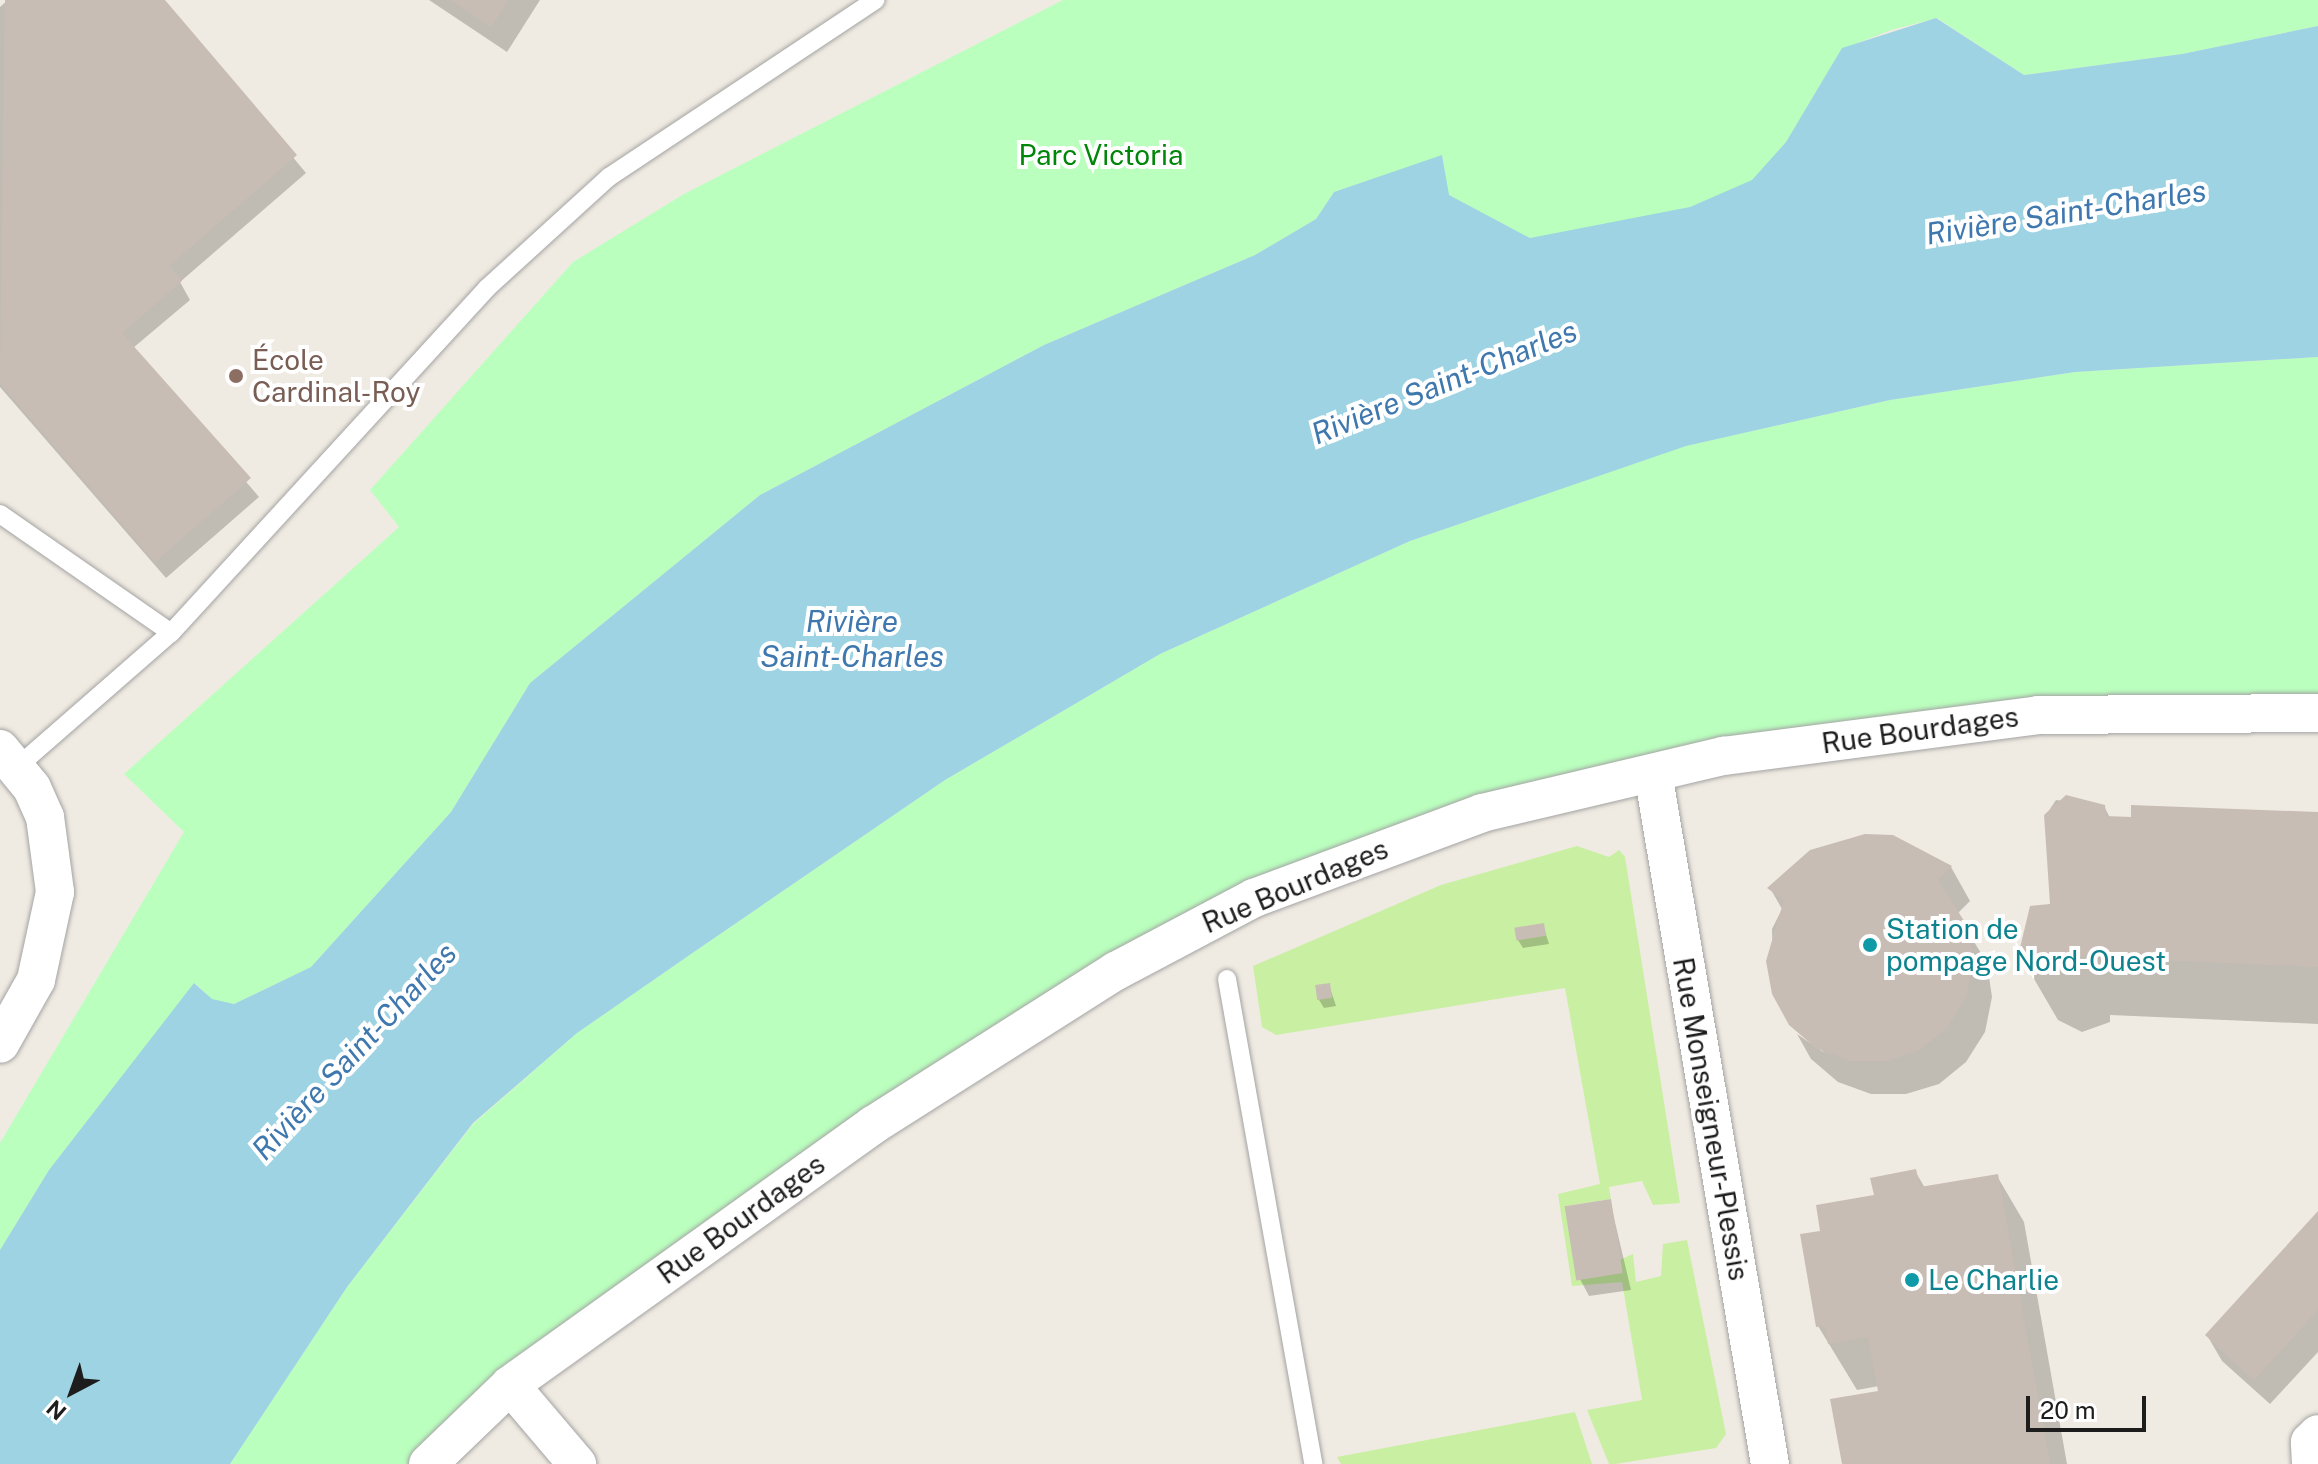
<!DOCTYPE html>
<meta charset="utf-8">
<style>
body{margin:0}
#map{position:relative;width:2318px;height:1464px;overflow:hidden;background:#f0ebe2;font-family:"Public Sans",sans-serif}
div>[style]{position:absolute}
.grass>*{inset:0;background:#c9efa2}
.park>*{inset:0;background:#baffbe}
.water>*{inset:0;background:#9dd3e2}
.shadow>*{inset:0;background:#0003}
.building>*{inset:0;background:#c8bdb5;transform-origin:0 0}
.roads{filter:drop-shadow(0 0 2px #a4a4a4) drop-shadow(0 0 2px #a4a4a4)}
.lane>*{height:18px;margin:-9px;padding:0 9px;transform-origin:9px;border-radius:9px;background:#fff}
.street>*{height:38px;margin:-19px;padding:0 19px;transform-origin:19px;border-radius:19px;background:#fff}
.dots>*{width:22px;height:22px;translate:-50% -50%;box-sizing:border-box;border:4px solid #fff;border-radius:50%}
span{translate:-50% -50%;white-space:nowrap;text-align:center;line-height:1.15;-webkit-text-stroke:8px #fff;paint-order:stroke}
.park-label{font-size:28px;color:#008609}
.education-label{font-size:28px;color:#785e54}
.left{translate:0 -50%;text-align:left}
.street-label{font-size:28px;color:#1d1d1d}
.culture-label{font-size:28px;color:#0d838f}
.water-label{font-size:30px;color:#3e78ae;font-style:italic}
.north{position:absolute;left:32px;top:1352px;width:80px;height:80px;-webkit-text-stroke:6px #fff;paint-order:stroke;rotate:221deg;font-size:22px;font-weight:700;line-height:32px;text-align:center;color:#1d1d1d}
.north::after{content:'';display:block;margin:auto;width:28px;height:36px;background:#1d1d1d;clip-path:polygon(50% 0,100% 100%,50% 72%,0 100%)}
.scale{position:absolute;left:2026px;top:1396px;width:120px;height:36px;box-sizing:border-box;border:4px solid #1d1d1d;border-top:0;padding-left:10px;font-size:24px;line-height:28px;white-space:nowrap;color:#1d1d1d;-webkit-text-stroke:6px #fff;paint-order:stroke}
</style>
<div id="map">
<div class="grass">
<div style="clip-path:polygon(1577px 846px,1609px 857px,1619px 850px,1625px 857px,1680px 1203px,1653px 1205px,1642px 1181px,1609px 1187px,1611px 1199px,1566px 1206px,1577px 1279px,1633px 1254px,1636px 1282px,1661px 1276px,1663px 1244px,1687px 1240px,1726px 1434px,1716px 1448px,1615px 1464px,1609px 1464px,1587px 1410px,1642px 1400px,1622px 1282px,1572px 1286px,1558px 1194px,1600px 1184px,1565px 988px,1276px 1035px,1262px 1027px,1253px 966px,1441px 885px)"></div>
<div style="clip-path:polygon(1575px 1412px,1592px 1464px,1341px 1464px,1337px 1457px)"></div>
</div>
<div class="park">
<div style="clip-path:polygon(1063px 0,2318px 0,2318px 26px,2182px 54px,2024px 75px,1937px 18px,1891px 30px,1842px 49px,1786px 142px,1752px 181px,1690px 207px,1593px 231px,1530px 238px,1448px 195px,1442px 156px,1334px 192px,1316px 219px,1255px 255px,1044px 345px,760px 495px,530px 683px,451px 812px,311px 967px,234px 1004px,212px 1000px,195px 983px,49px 1170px,0 1250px,0 1143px,184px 832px,124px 774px,399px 527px,370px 490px,573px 262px,684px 194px)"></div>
<div style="clip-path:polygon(2318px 357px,2318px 713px,2038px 715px,1482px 813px,1116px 971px,428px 1464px,230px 1464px,347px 1287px,473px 1124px,577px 1033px,691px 954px,945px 780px,1160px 654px,1410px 541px,1685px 446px,1890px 400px,2075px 372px)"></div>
</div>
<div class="water">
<div style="clip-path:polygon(1936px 18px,2024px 75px,2182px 54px,2318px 26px,2318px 357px,2075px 372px,1890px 400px,1686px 446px,1410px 541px,1160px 654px,945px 780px,691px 954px,577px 1033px,473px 1123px,347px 1287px,230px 1464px,0 1464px,0 1250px,49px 1170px,194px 983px,212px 999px,234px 1004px,311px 967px,451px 812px,530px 683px,760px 495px,1044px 345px,1255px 255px,1316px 219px,1334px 192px,1442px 155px,1449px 195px,1530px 238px,1690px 207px,1752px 180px,1786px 142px,1842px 48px)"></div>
</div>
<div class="shadow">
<div style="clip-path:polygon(8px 0,162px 0,306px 173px,180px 282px,190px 300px,133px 348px,259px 497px,166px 578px,0 387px,0 7px)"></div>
<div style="clip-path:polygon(429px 0,540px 0,507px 52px)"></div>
<div style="clip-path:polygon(2056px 800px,2104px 806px,2110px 818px,2318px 814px,2318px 1024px,2110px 1015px,2110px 1022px,2082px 1032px,2058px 1020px,2023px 960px,2052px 906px,2046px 815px)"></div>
<div style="clip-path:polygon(1951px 867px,1970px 901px,1957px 914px,1987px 963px,1992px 997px,1985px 1032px,1966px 1062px,1939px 1084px,1906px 1094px,1871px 1094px,1838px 1082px,1811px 1059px,1797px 1034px,1825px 1053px,1791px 1023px,1774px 993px,1772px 929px,1782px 909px,1770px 888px)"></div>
<div style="clip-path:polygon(1543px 925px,1549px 944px,1523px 948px,1518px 940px)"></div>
<div style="clip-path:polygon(1329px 985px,1336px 1006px,1324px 1008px,1319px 1000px)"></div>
<div style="clip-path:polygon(1915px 1171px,1925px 1188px,1997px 1176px,2024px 1222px,2067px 1464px,1844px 1464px,1880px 1392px,1879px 1386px,1857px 1390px,1818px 1326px,1822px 1233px)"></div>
<div style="clip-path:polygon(1610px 1201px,1631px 1290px,1589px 1296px,1580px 1279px)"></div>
<div style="clip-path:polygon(2318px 1214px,2318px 1352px,2270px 1404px,2222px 1361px,2207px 1335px)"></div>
</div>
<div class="building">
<div style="clip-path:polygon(5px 0,165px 0,297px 155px,169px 266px,182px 281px,122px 333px,251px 478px,155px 562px,0 383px)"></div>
<div style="clip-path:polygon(451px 0,509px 0,491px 27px)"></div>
<div style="clip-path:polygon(2066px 795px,2105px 805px,2106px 816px,2131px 817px,2131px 805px,2318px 812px,2318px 967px,2077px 956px,2076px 963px,2047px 974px,2028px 970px,2019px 952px,2030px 906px,2050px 904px,2044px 815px)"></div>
<div style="clip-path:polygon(1865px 834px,1893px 835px,1952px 866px,1938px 880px,1968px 927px,1973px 962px,1966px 997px,1947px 1028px,1919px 1050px,1886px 1061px,1850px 1061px,1816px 1048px,1789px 1025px,1772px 994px,1766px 961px,1784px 900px,1767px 888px,1810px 850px)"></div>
<div style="left:1544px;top:923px;width:13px;height:30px;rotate:81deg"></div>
<div style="left:1330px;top:983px;width:15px;height:15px;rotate:82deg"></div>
<div style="clip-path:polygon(1916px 1169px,1920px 1187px,1998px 1174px,2050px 1464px,1842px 1464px,1830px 1399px,1878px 1391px,1868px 1337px,1828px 1344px,1825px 1326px,1816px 1327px,1800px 1234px,1820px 1231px,1816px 1205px,1874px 1195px,1870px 1178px)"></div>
<div style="left:1611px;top:1199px;width:75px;height:47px;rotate:81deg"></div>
<div style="clip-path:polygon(2318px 1211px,2318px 1310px,2254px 1380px,2205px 1335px)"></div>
</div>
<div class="roads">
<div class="lane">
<div style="left:0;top:514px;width:208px;rotate:34.8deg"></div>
<div style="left:16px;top:768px;width:206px;rotate:-41.1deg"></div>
<div style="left:171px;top:633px;width:468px;rotate:-47.5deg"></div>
<div style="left:487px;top:288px;width:165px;rotate:-42.3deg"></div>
<div style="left:609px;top:177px;width:320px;rotate:-33.6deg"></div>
<div style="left:1227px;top:979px;width:493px;rotate:79.9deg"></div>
</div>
<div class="street">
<div style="left:0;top:749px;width:50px;rotate:50.6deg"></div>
<div style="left:32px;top:788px;width:32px;rotate:66deg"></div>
<div style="left:45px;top:817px;width:76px;rotate:82.4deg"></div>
<div style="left:55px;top:892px;width:90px;rotate:102.2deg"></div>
<div style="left:36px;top:980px;width:73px;rotate:119.4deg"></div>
<div style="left:1653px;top:773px;width:701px;rotate:80.39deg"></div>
<div style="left:510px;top:1385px;width:104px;rotate:49.7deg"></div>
<div style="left:428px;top:1464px;width:114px;rotate:-43.9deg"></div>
<div style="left:510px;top:1385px;width:447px;rotate:-35.6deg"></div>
<div style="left:873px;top:1125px;width:288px;rotate:-32.4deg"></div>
<div style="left:1116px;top:971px;width:156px;rotate:-27.9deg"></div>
<div style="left:1254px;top:898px;width:243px;rotate:-20.4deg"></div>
<div style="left:1482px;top:813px;width:249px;rotate:-13.3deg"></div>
<div style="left:1724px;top:756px;width:317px;rotate:-7.4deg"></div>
<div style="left:2038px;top:715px;width:280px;rotate:-0.4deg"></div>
<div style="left:2311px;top:1464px;width:22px;rotate:-93deg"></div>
<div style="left:2310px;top:1442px;width:11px;rotate:-45deg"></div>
</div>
</div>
<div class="dots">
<div style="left:236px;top:376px;background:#8d6e63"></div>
<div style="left:1870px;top:945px;background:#0f9aa8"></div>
<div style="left:1912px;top:1280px;background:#0f9aa8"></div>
</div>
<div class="park-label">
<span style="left:1101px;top:155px">Parc Victoria</span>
</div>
<div class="education-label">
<span class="left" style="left:252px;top:376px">École<br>Cardinal-Roy</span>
</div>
<div class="street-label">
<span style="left:1920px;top:730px;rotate:-8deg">Rue Bourdages</span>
<span style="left:1295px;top:886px;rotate:-23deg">Rue Bourdages</span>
<span style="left:1711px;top:1119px;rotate:80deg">Rue Monseigneur-Plessis</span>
<span style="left:741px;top:1219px;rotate:-36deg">Rue Bourdages</span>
</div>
<div class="culture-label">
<span class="left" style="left:1886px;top:945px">Station de<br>pompage Nord-Ouest</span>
<span class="left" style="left:1928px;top:1280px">Le Charlie</span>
</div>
<div class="water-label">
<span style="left:2066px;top:212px;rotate:-9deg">Rivière Saint-Charles</span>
<span style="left:1444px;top:382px;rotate:-22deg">Rivière Saint-Charles</span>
<span style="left:852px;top:638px">Rivière<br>Saint-Charles</span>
<span style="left:354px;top:1051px;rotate:-47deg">Rivière Saint-Charles</span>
</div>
<div class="north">N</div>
<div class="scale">20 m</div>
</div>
